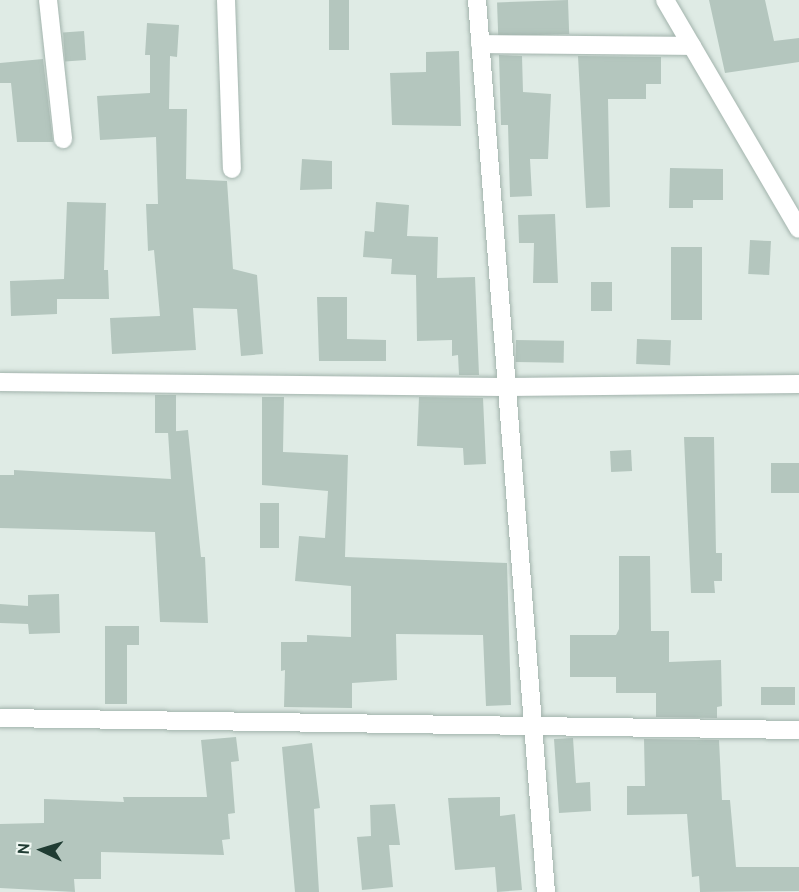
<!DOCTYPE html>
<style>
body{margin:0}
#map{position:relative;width:799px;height:892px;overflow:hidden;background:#dfebe5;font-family:Cabin,sans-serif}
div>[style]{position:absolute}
.building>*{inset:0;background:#b4c6be;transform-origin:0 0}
.roads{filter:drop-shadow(0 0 2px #a2b3ac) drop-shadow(0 0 2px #a2b3ac)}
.street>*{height:18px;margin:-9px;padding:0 9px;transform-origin:9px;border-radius:9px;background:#fff}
span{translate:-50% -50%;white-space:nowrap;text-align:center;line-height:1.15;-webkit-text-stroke:4.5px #f0f8f3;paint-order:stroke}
.north{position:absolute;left:12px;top:820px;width:60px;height:60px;-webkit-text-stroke:4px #f0f8f3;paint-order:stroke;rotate:274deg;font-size:16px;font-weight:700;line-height:24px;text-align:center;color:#203c33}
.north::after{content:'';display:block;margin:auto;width:21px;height:27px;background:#203c33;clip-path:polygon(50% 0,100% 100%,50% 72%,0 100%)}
</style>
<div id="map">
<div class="building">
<div style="left:329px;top:0;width:20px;height:50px"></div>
<div style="left:568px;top:0;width:34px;height:71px;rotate:88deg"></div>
<div style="clip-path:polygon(709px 0,765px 0,774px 41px,799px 38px,799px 62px,725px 73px)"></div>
<div style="clip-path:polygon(147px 23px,179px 25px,177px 57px,170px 56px,169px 109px,187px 109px,186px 179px,227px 181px,233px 269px,257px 275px,263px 354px,241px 356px,237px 309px,193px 308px,196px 350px,112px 354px,110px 318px,160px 316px,154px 250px,148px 251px,146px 204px,158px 204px,156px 137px,100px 140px,97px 96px,150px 93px,150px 55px,145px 55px)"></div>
<div style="left:84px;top:31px;width:29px;height:21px;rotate:86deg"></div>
<div style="clip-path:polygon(459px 51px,461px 126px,392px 125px,390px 73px,426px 72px,426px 52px)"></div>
<div style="clip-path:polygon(499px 55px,522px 56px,523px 92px,551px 94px,548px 159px,530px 159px,532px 196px,510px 197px,508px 125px,501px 125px)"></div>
<div style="clip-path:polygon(578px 56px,661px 57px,661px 84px,646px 84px,646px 99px,608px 99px,610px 207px,586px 208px)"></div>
<div style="clip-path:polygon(43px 59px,53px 142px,17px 142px,11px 83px,0 83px,0 63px)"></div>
<div style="clip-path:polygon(302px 159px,332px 161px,332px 189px,300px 190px)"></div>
<div style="clip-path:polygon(670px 168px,723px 169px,723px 200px,693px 200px,693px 208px,669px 208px)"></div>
<div style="clip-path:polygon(67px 202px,106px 203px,104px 270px,108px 270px,109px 299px,57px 299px,57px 314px,11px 316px,10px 281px,64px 279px)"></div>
<div style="clip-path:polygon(376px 202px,409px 205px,407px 236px,438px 237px,437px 278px,475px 277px,479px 375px,459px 375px,458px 355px,452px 356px,452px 340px,417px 341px,416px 275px,391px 274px,392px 259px,363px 257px,365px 231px,374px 232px)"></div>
<div style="clip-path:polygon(555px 214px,558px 283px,533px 283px,534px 243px,519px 243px,518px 215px)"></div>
<div style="left:750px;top:240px;width:21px;height:34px;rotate:3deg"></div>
<div style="left:671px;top:247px;width:31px;height:73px"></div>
<div style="left:591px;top:282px;width:21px;height:29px"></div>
<div style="clip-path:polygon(317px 297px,347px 297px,347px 339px,386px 340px,386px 361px,319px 361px)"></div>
<div style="left:637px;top:339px;width:34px;height:25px;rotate:2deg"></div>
<div style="left:516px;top:340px;width:48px;height:22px;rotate:1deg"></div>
<div style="left:155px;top:395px;width:21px;height:38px"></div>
<div style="clip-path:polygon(262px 397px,284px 397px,283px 452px,348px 455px,345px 557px,507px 563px,511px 705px,486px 706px,483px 635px,396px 634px,397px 680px,352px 683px,352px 708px,284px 707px,285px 670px,281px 671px,281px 642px,307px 642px,307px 635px,351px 637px,351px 586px,295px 581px,299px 536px,325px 538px,328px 491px,262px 485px)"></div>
<div style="clip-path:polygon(419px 397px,483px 398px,486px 464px,464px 465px,463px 448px,417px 446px)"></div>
<div style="clip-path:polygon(188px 430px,201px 557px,205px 557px,208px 623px,160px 622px,155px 532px,0 528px,0 475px,14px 475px,14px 470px,171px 479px,168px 432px)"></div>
<div style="clip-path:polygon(684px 437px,714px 437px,716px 553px,722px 553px,722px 581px,714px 581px,715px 593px,691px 593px)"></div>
<div style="left:631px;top:450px;width:21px;height:21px;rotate:87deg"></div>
<div style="left:771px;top:463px;width:28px;height:30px"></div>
<div style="left:260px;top:503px;width:19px;height:45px"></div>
<div style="clip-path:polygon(619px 556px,650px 556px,651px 631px,669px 631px,669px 662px,721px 660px,722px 706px,717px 707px,717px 718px,656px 717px,656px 693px,616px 693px,616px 677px,570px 677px,570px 635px,616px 635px,619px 629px)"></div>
<div style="clip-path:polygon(59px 594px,60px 633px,29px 634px,28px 624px,0 623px,0 604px,28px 606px,28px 595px)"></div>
<div style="clip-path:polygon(105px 626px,139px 626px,139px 645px,127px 645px,127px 704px,105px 704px)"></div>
<div style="left:761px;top:687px;width:34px;height:18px"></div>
<div style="clip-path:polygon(236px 737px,239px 761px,231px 762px,235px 813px,228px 814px,230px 839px,222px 840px,224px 855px,101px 852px,101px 879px,74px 879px,75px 892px,0 888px,0 824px,44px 823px,44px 799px,124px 802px,123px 797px,207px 797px,201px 740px)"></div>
<div style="clip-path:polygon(573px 738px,576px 783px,590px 782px,591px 811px,559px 813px,554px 739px)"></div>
<div style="clip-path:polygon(644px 739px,719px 740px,722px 800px,730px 800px,736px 867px,799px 867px,799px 891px,700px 892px,699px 876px,692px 877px,687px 814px,627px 815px,627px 786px,645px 786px)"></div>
<div style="clip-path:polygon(312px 743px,320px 808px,314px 809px,319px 892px,295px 892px,282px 747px)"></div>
<div style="clip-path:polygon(500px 797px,500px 816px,515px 814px,522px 890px,497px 892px,495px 867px,455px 870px,448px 798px)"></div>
<div style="clip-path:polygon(395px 804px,400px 845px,389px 845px,393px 887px,362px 890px,357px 837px,371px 836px,370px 805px)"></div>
</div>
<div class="roads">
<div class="street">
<div style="left:48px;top:0;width:140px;rotate:83.8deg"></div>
<div style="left:226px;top:0;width:169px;rotate:88deg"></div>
<div style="left:477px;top:0;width:895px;rotate:85.58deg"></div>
<div style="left:665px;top:0;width:265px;rotate:59.7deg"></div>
<div style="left:480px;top:44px;width:212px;rotate:0.5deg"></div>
<div style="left:0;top:382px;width:507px;rotate:0.57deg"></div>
<div style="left:507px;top:387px;width:292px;rotate:-0.6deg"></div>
<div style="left:0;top:718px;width:799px;rotate:0.86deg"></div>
</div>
</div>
<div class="north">N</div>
</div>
